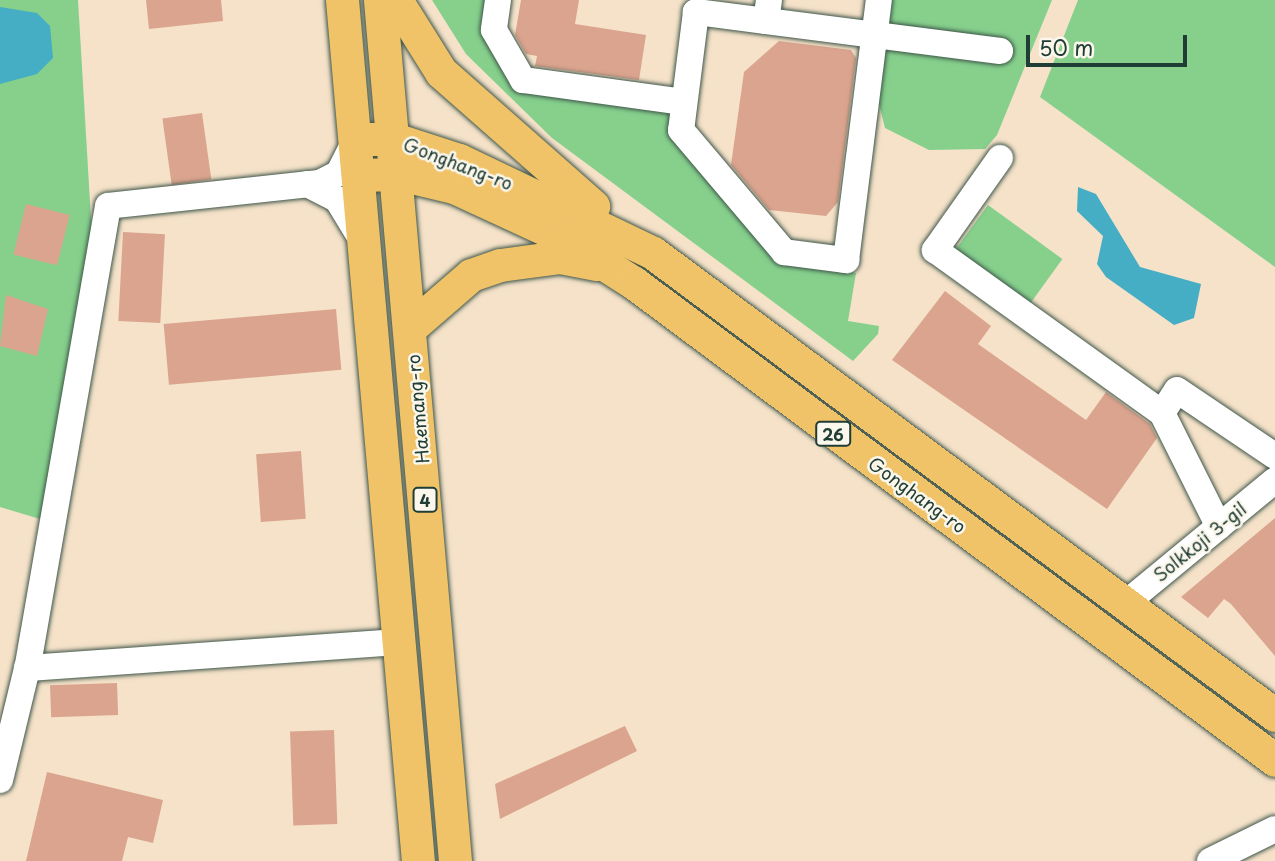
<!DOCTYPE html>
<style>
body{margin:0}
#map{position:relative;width:1275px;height:861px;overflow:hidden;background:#f5e2c9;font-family:"Playpen Sans",sans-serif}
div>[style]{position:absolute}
.green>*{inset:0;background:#86d08c;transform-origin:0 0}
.water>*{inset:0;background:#45adc4}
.building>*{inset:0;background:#dba48e;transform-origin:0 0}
.roads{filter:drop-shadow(0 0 2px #3f564a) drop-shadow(0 0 2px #3f564a)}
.minor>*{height:26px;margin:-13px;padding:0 13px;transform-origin:13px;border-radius:13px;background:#fff}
.major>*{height:33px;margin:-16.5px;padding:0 16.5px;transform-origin:16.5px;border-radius:16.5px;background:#f0c369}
span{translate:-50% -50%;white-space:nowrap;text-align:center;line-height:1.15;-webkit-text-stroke:5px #fbf7ec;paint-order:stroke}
.shield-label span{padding:2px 5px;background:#fbf7ec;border:2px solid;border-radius:5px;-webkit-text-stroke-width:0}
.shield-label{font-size:16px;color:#1f3d34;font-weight:700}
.street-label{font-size:18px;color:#1f3d34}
.scale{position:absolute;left:1026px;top:35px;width:161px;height:32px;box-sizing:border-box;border:4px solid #1f3d34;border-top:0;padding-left:9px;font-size:21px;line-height:24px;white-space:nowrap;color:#1f3d34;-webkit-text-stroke:5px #fbf7ec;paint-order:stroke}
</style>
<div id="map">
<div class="green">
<div style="clip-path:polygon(0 0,78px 0,92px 236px,40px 519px,0 507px)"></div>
<div style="clip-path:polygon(432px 0,491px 0,521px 86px,675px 108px,781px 263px,856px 273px,848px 321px,879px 326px,878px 334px,853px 361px,552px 138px,466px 54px)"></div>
<div style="clip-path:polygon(886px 0,1052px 0,997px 135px,985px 149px,929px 150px,885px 128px,877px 96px)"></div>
<div style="clip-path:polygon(1078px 0,1275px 0,1275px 267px,1040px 97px)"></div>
<div style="left:988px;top:205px;width:92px;height:56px;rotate:36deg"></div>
</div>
<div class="water">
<div style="clip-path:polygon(0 7px,37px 13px,50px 26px,53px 58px,37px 74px,0 84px)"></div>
<div style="clip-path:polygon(1078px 187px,1096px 194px,1140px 267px,1201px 284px,1194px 318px,1174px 325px,1106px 277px,1097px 264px,1103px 236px,1077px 211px)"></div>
</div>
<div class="building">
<div style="clip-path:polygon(146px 0,221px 0,223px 21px,149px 29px)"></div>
<div style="clip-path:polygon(521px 0,579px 0,575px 24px,646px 35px,639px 80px,535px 66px,537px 56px,526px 54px,515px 35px)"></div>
<div style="clip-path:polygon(779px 41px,851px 50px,856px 58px,838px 202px,826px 216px,769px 210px,731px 165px,744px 72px)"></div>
<div style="left:202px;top:113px;width:67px;height:40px;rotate:82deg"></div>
<div style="left:26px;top:204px;width:45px;height:52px;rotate:14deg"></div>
<div style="left:123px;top:232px;width:42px;height:89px;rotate:3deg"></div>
<div style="clip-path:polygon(945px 291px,991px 326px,978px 344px,1086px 420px,1106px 392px,1150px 424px,1157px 438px,1107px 509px,892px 360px)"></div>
<div style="clip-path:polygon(6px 295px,48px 309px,37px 356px,0 346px)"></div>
<div style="left:336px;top:309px;width:61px;height:173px;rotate:85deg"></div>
<div style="left:301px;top:451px;width:68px;height:45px;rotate:86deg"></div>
<div style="clip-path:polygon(1275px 518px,1275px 656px,1231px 604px,1224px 599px,1208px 618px,1181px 597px)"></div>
<div style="left:117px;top:683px;width:32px;height:67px;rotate:88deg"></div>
<div style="clip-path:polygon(625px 726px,637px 751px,500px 819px,495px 784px)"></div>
<div style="left:334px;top:730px;width:94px;height:44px;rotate:88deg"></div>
<div style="clip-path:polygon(47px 772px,163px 800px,153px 843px,128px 837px,122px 861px,26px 861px)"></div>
</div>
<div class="roads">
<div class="minor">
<div style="left:498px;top:0;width:30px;rotate:98deg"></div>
<div style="left:494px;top:30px;width:58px;rotate:59.9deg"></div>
<div style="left:523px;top:80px;width:162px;rotate:7.8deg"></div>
<div style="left:769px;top:0;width:21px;rotate:98deg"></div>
<div style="left:766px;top:21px;width:236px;rotate:7.3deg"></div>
<div style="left:766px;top:21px;width:71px;rotate:-172.7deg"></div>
<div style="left:696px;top:12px;width:119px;rotate:97.2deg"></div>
<div style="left:681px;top:130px;width:160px;rotate:49.8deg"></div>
<div style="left:784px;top:252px;width:63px;rotate:7.4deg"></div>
<div style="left:846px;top:260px;width:262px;rotate:-82.8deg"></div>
<div style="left:355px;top:141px;width:36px;rotate:117deg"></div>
<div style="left:339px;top:173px;width:22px;rotate:153deg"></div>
<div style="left:319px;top:183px;width:212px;rotate:173.8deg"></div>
<div style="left:108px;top:206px;width:469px;rotate:99.9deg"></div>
<div style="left:27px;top:668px;width:373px;rotate:-4deg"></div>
<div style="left:1000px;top:158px;width:113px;rotate:125.2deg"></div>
<div style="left:935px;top:250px;width:279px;rotate:35.7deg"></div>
<div style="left:1162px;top:413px;width:127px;rotate:63.4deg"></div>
<div style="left:307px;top:184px;width:34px;rotate:27deg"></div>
<div style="left:337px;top:199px;width:44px;rotate:58.8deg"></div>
<div style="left:1162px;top:413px;width:27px;rotate:-57deg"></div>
<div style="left:1177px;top:390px;width:118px;rotate:34deg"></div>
<div style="left:1126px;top:603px;width:193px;rotate:-39.5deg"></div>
<div style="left:0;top:780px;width:115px;rotate:-76.4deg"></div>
<div style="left:1210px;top:861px;width:72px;rotate:-26.2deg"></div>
</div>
<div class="major">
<div style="left:342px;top:0;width:864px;rotate:84.96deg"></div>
<div style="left:380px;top:0;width:864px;rotate:85.02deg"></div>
<div style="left:396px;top:0;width:85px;rotate:58deg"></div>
<div style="left:441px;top:72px;width:203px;rotate:41.4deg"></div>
<div style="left:356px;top:139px;width:38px"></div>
<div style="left:394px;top:139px;width:68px;rotate:17.9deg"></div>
<div style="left:459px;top:160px;width:215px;rotate:25.6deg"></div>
<div style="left:653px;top:253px;width:775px;rotate:36.6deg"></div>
<div style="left:359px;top:175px;width:40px;rotate:-1.4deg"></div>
<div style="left:399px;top:174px;width:57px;rotate:13.3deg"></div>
<div style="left:454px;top:187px;width:117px;rotate:24.8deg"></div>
<div style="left:560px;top:236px;width:88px;rotate:32.4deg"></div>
<div style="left:634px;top:283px;width:799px;rotate:36.65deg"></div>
<div style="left:411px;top:327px;width:79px;rotate:-40.9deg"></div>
<div style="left:471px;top:275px;width:31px;rotate:-19deg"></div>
<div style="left:500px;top:265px;width:61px;rotate:-7.6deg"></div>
<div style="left:560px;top:257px;width:37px;rotate:11deg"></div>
</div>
</div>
<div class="shield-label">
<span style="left:833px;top:434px">26</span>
<span style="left:425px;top:500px">4</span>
</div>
<div class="street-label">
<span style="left:458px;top:164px;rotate:21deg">Gonghang-ro</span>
<span style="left:418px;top:409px;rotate:-95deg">Haemang-ro</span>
<span style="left:917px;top:495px;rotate:36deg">Gonghang-ro</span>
<span style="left:1200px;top:542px;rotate:-39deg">Solkkoji 3-gil</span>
</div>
<div class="scale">50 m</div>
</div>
